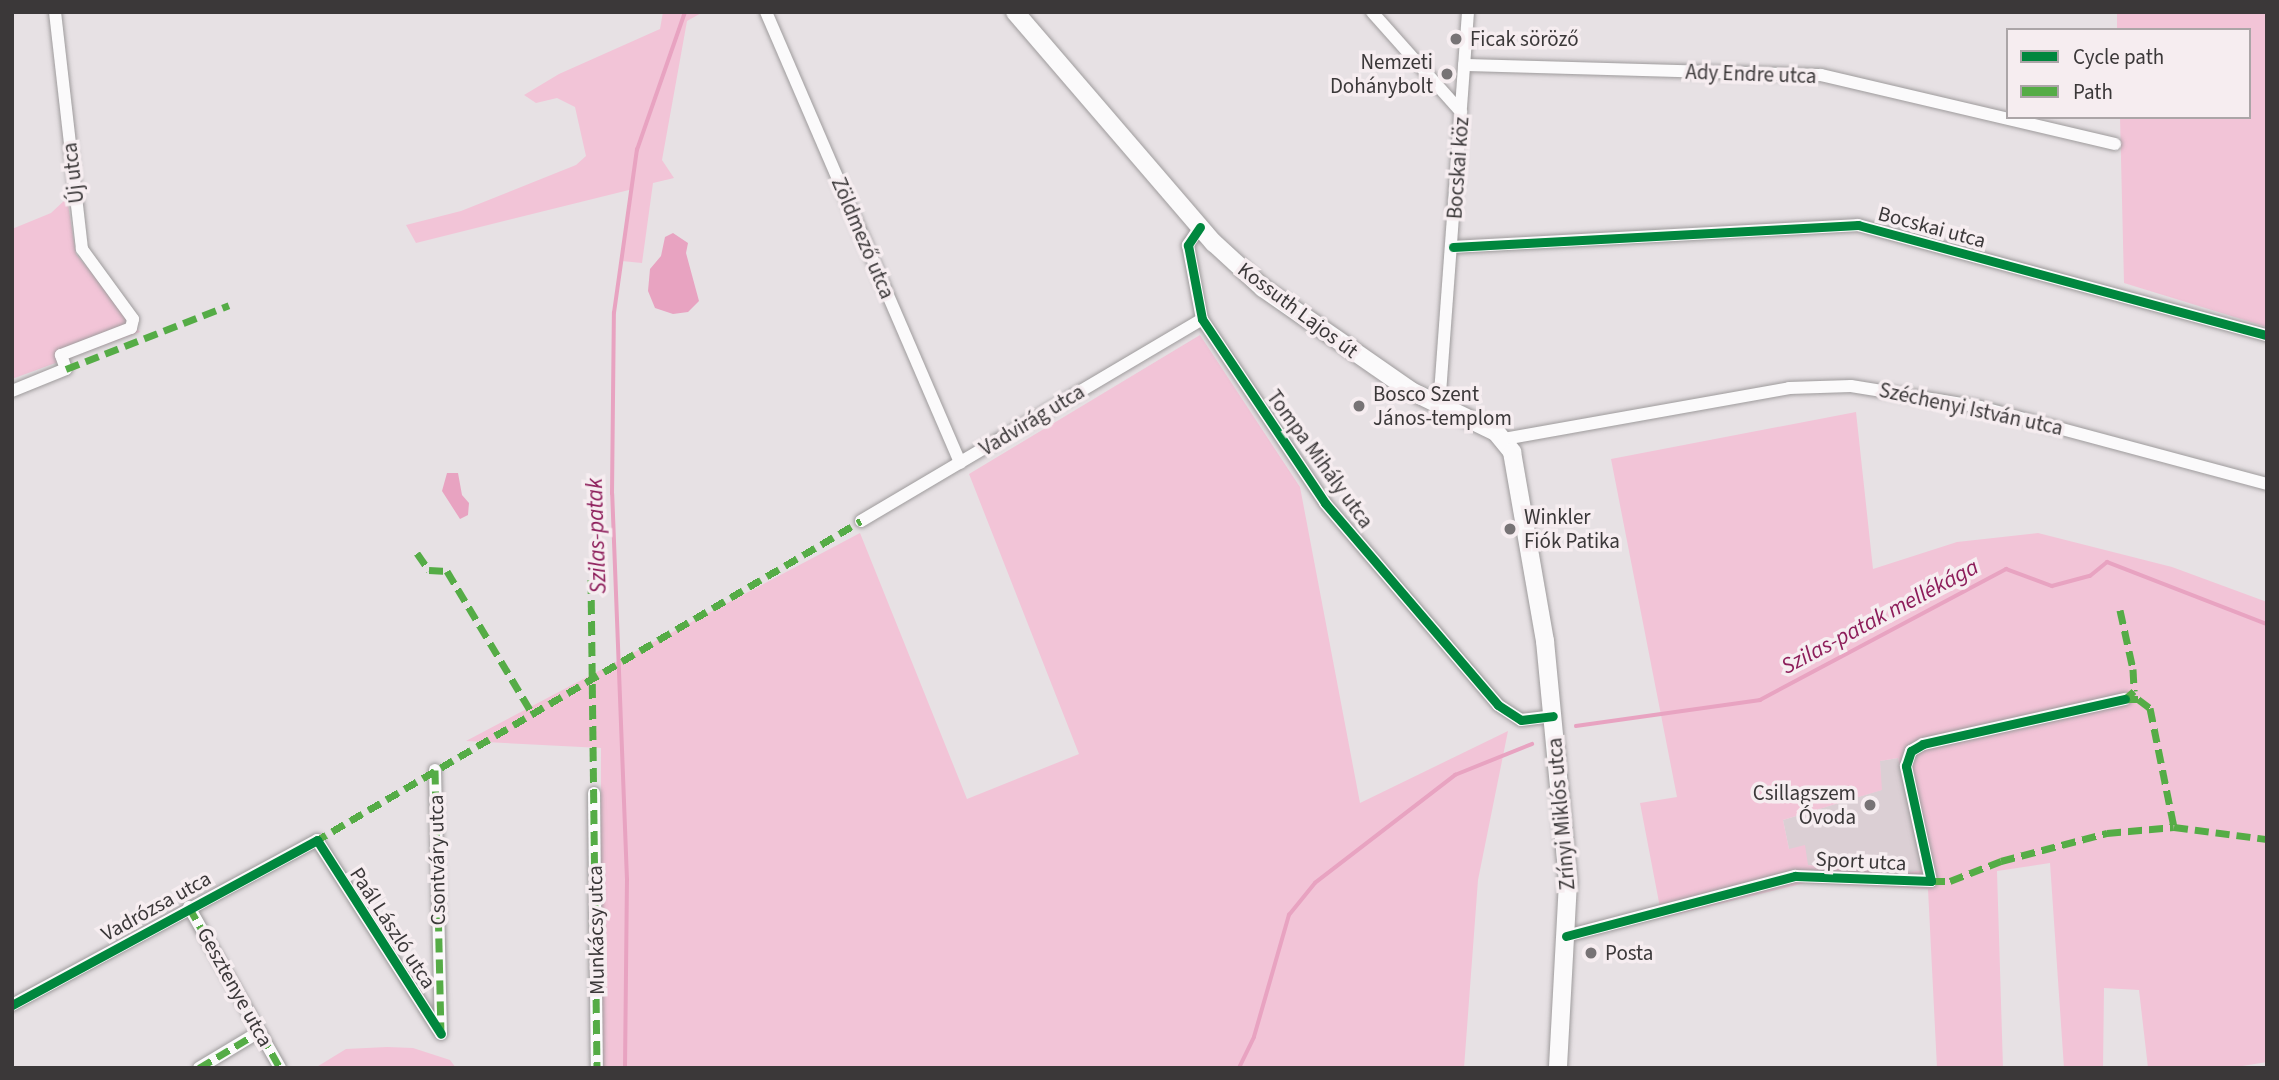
<!DOCTYPE html>
<meta charset="utf-8">
<style>
body{margin:0}
#map{position:relative;width:2279px;height:1080px;overflow:hidden;background:#e7e1e4;font-family:"Source Sans 3",sans-serif}
div>[style]{position:absolute}
.built>*{inset:0;background:#dbcfd4}
.green>*{inset:0;background:#f2c4d7}
.water>*{inset:0;background:#e8a3c1}
.stream>*{height:3.5px;margin:-1.75px;padding:0 1.75px;transform-origin:1.75px;border-radius:1.75px;background:#e8a3c1}
.roads{filter:drop-shadow(0 0 2px #9e9b9c) drop-shadow(0 0 2px #9e9b9c)}
.minor>*{height:12px;margin:-6px;padding:0 6px;transform-origin:6px;border-radius:6px;background:#fbfafb}
.secondary>*{height:18px;margin:-9px;padding:0 9px;transform-origin:9px;border-radius:9px;background:#fbfafb}
.quiet>*{height:7px;margin-top:-3.5px;transform-origin:0;background:repeating-linear-gradient(90deg,#55ac46 0 14px,transparent 0 21px)}
.cycleway>*{height:9px;margin:-4.5px;padding:0 4.5px;transform-origin:4.5px;border-radius:4.5px;background:#00873e}
.dots>*{width:19px;height:19px;translate:-50% -50%;box-sizing:border-box;border:4px solid #f6edf0;border-radius:50%}
span{translate:-50% -50%;white-space:nowrap;text-align:center;line-height:1.15;-webkit-text-stroke:7px #f6edf0;paint-order:stroke}
.poi-label{font-size:21px;color:#3b3839}
.left{translate:0 -50%;text-align:left}
.right{translate:-100% -50%;text-align:right}
.street-label{font-size:21px;color:#3b3839}
.water-label{font-size:23px;color:#8d1d5a;font-style:italic}
.frame{position:absolute;inset:0;border:14px solid #3b3839;pointer-events:none}
.legend{position:absolute;left:2006px;top:28px;width:245px;height:91px;box-sizing:border-box;background:#f6edf0;border:2px solid #aba5a7;margin:0;padding:9px 12px;list-style:none;font-size:21px;color:#3b3839}
.legend li{display:flex;align-items:center;gap:14px;height:35px}
.legend b{width:35px;border:2px solid #aba5a7}
</style>
<div id="map">
<div class="built">
<div style="clip-path:polygon(1898px 758px,1923px 870px,1904px 873px,1808px 865px,1789px 849px,1783px 820px,1881px 790px,1880px 761px)"></div>
</div>
<div class="green">
<div style="clip-path:polygon(663px 12px,703px 12px,687px 21px,662px 160px,674px 178px,653px 183px,642px 263px,622px 261px,633px 189px,416px 243px,406px 225px,461px 211px,576px 165px,586px 156px,575px 107px,557px 98px,536px 103px,524px 95px,559px 74px,660px 29px)"></div>
<div style="clip-path:polygon(2117px 12px,2267px 12px,2267px 327px,2124px 283px,2120px 117px,2249px 117px,2249px 30px,2117px 30px)"></div>
<div style="clip-path:polygon(67px 198px,76px 254px,140px 332px,12px 379px,12px 229px,51px 213px)"></div>
<div style="clip-path:polygon(1200px 335px,1300px 487px,1360px 803px,1508px 731px,1478px 880px,1464px 1068px,600px 1068px,601px 748px,466px 741px,860px 533px,967px 799px,1079px 754px,969px 474px)"></div>
<div style="clip-path:polygon(evenodd,1856px 412px,1873px 569px,1957px 542px,2038px 533px,2172px 567px,2267px 602px,2267px 1062px,2230px 1068px,2148px 1068px,2139px 990px,2104px 988px,2103px 1068px,2064px 1068px,2050px 863px,1997px 871px,2003px 1068px,1937px 1068px,1928px 889px,1805px 883px,1662px 918px,1640px 803px,1677px 797px,1611px 459px,1856px 412px,1898px 758px,1922px 870px,1904px 873px,1808px 865px,1805px 845px,1789px 849px,1783px 820px,1882px 790px,1880px 761px,1898px 758px)"></div>
<div style="clip-path:polygon(387px 1047px,413px 1048px,450px 1060px,456px 1068px,315px 1068px,346px 1049px)"></div>
</div>
<div class="water">
<div style="clip-path:polygon(673px 233px,688px 243px,686px 253px,699px 301px,688px 312px,673px 314px,655px 308px,648px 291px,650px 269px,661px 256px,665px 237px)"></div>
<div style="clip-path:polygon(447px 473px,458px 473px,462px 495px,469px 503px,468px 515px,460px 519px,442px 491px)"></div>
</div>
<div class="stream">
<div style="left:1576px;top:726px;width:186px;rotate:-8deg"></div>
<div style="left:1760px;top:700px;width:279px;rotate:-28deg"></div>
<div style="left:2006px;top:569px;width:49px;rotate:20.3deg"></div>
<div style="left:2052px;top:586px;width:39px;rotate:-15deg"></div>
<div style="left:2090px;top:576px;width:22px;rotate:-39deg"></div>
<div style="left:2107px;top:562px;width:172px;rotate:21.2deg"></div>
<div style="left:625px;top:1068px;width:188px;rotate:-89.4deg"></div>
<div style="left:627px;top:880px;width:386px;rotate:-92.2deg"></div>
<div style="left:612px;top:494px;width:181px;rotate:-89.4deg"></div>
<div style="left:614px;top:313px;width:165px;rotate:-82deg"></div>
<div style="left:637px;top:150px;width:146px;rotate:-70.8deg"></div>
<div style="left:1239px;top:1068px;width:34px;rotate:-64deg"></div>
<div style="left:1254px;top:1037px;width:127px;rotate:-74deg"></div>
<div style="left:1289px;top:915px;width:41px;rotate:-50.9deg"></div>
<div style="left:1315px;top:883px;width:177px;rotate:-37.6deg"></div>
<div style="left:1455px;top:775px;width:83px;rotate:-21.9deg"></div>
</div>
<div class="roads">
<div class="minor">
<div style="left:766px;top:12px;width:491px;rotate:66.7deg"></div>
<div style="left:1372px;top:12px;width:134px;rotate:48.3deg"></div>
<div style="left:1464px;top:65px;width:357px;rotate:1.6deg"></div>
<div style="left:1821px;top:75px;width:302px;rotate:13.2deg"></div>
<div style="left:1200px;top:227px;width:22px;rotate:124deg"></div>
<div style="left:1188px;top:245px;width:75px;rotate:79.3deg"></div>
<div style="left:1202px;top:319px;width:221px;rotate:56.2deg"></div>
<div style="left:1325px;top:503px;width:266px;rotate:49.4deg"></div>
<div style="left:1498px;top:705px;width:27px;rotate:33deg"></div>
<div style="left:1521px;top:720px;width:32px;rotate:-7deg"></div>
<div style="left:1453px;top:247px;width:406px;rotate:-3.1deg"></div>
<div style="left:1858px;top:225px;width:424px;rotate:15.1deg"></div>
<div style="left:12px;top:391px;width:58px;rotate:-22.2deg"></div>
<div style="left:66px;top:369px;width:15px;rotate:-110deg"></div>
<div style="left:61px;top:355px;width:75px;rotate:-21.1deg"></div>
<div style="left:131px;top:328px;width:9px;rotate:-77deg"></div>
<div style="left:133px;top:319px;width:87px;rotate:-126.1deg"></div>
<div style="left:82px;top:249px;width:239px;rotate:-96.5deg"></div>
<div style="left:1439px;top:407px;width:396px;rotate:-85.8deg"></div>
<div style="left:1504px;top:439px;width:290px;rotate:-10.1deg"></div>
<div style="left:1789px;top:388px;width:62px;rotate:-1.8deg"></div>
<div style="left:1851px;top:386px;width:131px;rotate:9.2deg"></div>
<div style="left:1980px;top:407px;width:297px;rotate:15deg"></div>
<div style="left:861px;top:521px;width:396px;rotate:-30.6deg"></div>
<div style="left:435px;top:770px;width:264px;rotate:88.7deg"></div>
<div style="left:594px;top:793px;width:275px;rotate:89.4deg"></div>
<div style="left:189px;top:907px;width:185px;rotate:60.5deg"></div>
<div style="left:1566px;top:936px;width:237px;rotate:-14.7deg"></div>
<div style="left:1795px;top:876px;width:136px;rotate:2.1deg"></div>
<div style="left:1931px;top:881px;width:118px;rotate:-102.3deg"></div>
<div style="left:1906px;top:766px;width:16px;rotate:-72deg"></div>
<div style="left:1911px;top:751px;width:14px;rotate:-30deg"></div>
<div style="left:1923px;top:744px;width:207px;rotate:-12.6deg"></div>
<div style="left:12px;top:1005px;width:347px;rotate:-28.4deg"></div>
<div style="left:317px;top:840px;width:230px;rotate:57.4deg"></div>
<div style="left:199px;top:1068px;width:70px;rotate:-31deg"></div>
</div>
<div class="secondary">
<div style="left:1015px;top:12px;width:305px;rotate:49.3deg"></div>
<div style="left:1214px;top:243px;width:67px;rotate:42.6deg"></div>
<div style="left:1263px;top:288px;width:180px;rotate:34.8deg"></div>
<div style="left:1411px;top:391px;width:94px;rotate:25.8deg"></div>
<div style="left:1496px;top:432px;width:26px;rotate:51deg"></div>
<div style="left:1512px;top:452px;width:192px;rotate:80.1deg"></div>
<div style="left:1545px;top:641px;width:242px;rotate:84.5deg"></div>
<div style="left:1568px;top:882px;width:186px;rotate:93.1deg"></div>
</div>
</div>
<div class="quiet">
<div style="left:66px;top:369px;width:175px;rotate:-21.4deg"></div>
<div style="left:417px;top:553px;width:21px;rotate:55deg"></div>
<div style="left:429px;top:570px;width:18px;rotate:3deg"></div>
<div style="left:447px;top:571px;width:165px;rotate:59.1deg"></div>
<div style="left:591px;top:579px;width:489px;rotate:89.3deg"></div>
<div style="left:2120px;top:610px;width:60px;rotate:77.6deg"></div>
<div style="left:2133px;top:669px;width:22px;rotate:87deg"></div>
<div style="left:2134px;top:691px;width:12px;rotate:138deg"></div>
<div style="left:2125px;top:699px;width:13px"></div>
<div style="left:2138px;top:699px;width:15px;rotate:37deg"></div>
<div style="left:2150px;top:708px;width:121px;rotate:78.6deg"></div>
<div style="left:2174px;top:827px;width:94px;rotate:7.4deg"></div>
<div style="left:435px;top:770px;width:261px;rotate:88.7deg"></div>
<div style="left:314px;top:842px;width:634px;rotate:-30.41deg"></div>
<div style="left:1931px;top:881px;width:19px"></div>
<div style="left:1950px;top:881px;width:55px;rotate:-21.4deg"></div>
<div style="left:2001px;top:861px;width:110px;rotate:-14.8deg"></div>
<div style="left:2107px;top:833px;width:67px;rotate:-5.1deg"></div>
<div style="left:189px;top:907px;width:185px;rotate:60.5deg"></div>
<div style="left:199px;top:1068px;width:70px;rotate:-31deg"></div>
</div>
<div class="cycleway">
<div style="left:1200px;top:227px;width:22px;rotate:124deg"></div>
<div style="left:1188px;top:245px;width:75px;rotate:79.3deg"></div>
<div style="left:1202px;top:319px;width:221px;rotate:56.2deg"></div>
<div style="left:1325px;top:503px;width:266px;rotate:49.4deg"></div>
<div style="left:1498px;top:705px;width:27px;rotate:33deg"></div>
<div style="left:1521px;top:720px;width:32px;rotate:-7deg"></div>
<div style="left:1453px;top:247px;width:406px;rotate:-3.1deg"></div>
<div style="left:1858px;top:225px;width:424px;rotate:15.1deg"></div>
<div style="left:1566px;top:936px;width:237px;rotate:-14.7deg"></div>
<div style="left:1795px;top:876px;width:136px;rotate:2.1deg"></div>
<div style="left:1931px;top:881px;width:118px;rotate:-102.3deg"></div>
<div style="left:1906px;top:766px;width:16px;rotate:-72deg"></div>
<div style="left:1911px;top:751px;width:14px;rotate:-30deg"></div>
<div style="left:1923px;top:744px;width:207px;rotate:-12.6deg"></div>
<div style="left:12px;top:1005px;width:347px;rotate:-28.4deg"></div>
<div style="left:317px;top:840px;width:230px;rotate:57.4deg"></div>
</div>
<div class="dots">
<div style="left:1456px;top:39px;background:#777375"></div>
<div style="left:1447px;top:74px;background:#777375"></div>
<div style="left:1359px;top:406px;background:#777375"></div>
<div style="left:1510px;top:529px;background:#777375"></div>
<div style="left:1870px;top:805px;background:#777375"></div>
<div style="left:1591px;top:953px;background:#777375"></div>
</div>
<div class="poi-label">
<span class="left" style="left:1470px;top:39px">Ficak söröző</span>
<span class="right" style="left:1433px;top:74px">Nemzeti<br>Dohánybolt</span>
<span class="left" style="left:1373px;top:406px">Bosco Szent<br>János-templom</span>
<span class="left" style="left:1524px;top:529px">Winkler<br>Fiók Patika</span>
<span class="right" style="left:1856px;top:805px">Csillagszem<br>Óvoda</span>
<span class="left" style="left:1605px;top:953px">Posta</span>
</div>
<div class="street-label">
<span style="left:1751px;top:74px;rotate:2deg">Ady Endre utca</span>
<span style="left:1458px;top:168px;rotate:-86deg">Bocskai köz</span>
<span style="left:73px;top:173px;rotate:-97deg">Új utca</span>
<span style="left:1932px;top:227px;rotate:15deg">Bocskai utca</span>
<span style="left:863px;top:238px;rotate:67deg">Zöldmező utca</span>
<span style="left:1298px;top:310px;rotate:37deg">Kossuth Lajos út</span>
<span style="left:1971px;top:409px;rotate:12deg">Széchenyi István utca</span>
<span style="left:1032px;top:420px;rotate:-31deg">Vadvirág utca</span>
<span style="left:1320px;top:459px;rotate:54deg">Tompa Mihály utca</span>
<span style="left:1561px;top:814px;rotate:-95deg">Zrínyi Miklós utca</span>
<span style="left:437px;top:860px;rotate:-91deg">Csontváry utca</span>
<span style="left:1861px;top:861px;rotate:3deg">Sport utca</span>
<span style="left:156px;top:906px;rotate:-29deg">Vadrózsa utca</span>
<span style="left:393px;top:928px;rotate:57deg">Paál László utca</span>
<span style="left:596px;top:930px;rotate:-91deg">Munkácsy utca</span>
<span style="left:235px;top:987px;rotate:61deg">Gesztenye utca</span>
</div>
<div class="water-label">
<span style="left:597px;top:536px;rotate:-92deg">Szilas-patak</span>
<span style="left:1880px;top:617px;rotate:-28deg">Szilas-patak mellékága</span>
</div>
<div class="frame"></div>
<ul class="legend">
<li><b style="height:9px;background:#00873e"></b>Cycle path</li>
<li><b style="height:9px;background:#55ac46"></b>Path</li>
</ul>
</div>
